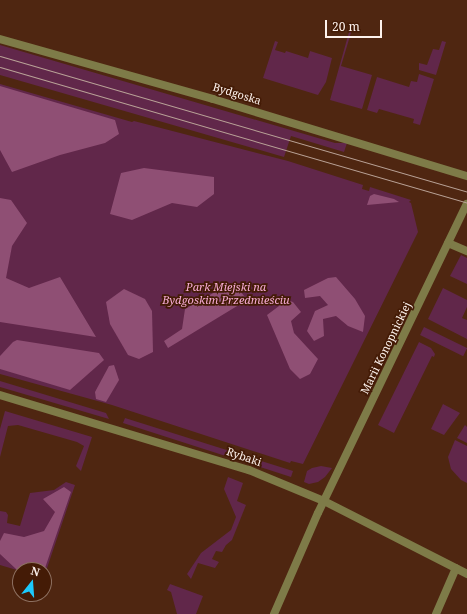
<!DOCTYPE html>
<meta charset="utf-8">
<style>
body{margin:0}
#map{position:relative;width:467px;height:614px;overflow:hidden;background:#4f2611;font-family:"Noto Serif",serif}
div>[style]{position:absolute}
.green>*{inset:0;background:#61274a;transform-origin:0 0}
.forest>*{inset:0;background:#8f4f74}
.minor>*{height:8px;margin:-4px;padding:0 4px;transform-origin:4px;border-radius:4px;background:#7e7b48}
.tertiary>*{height:8px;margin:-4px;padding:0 4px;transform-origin:4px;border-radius:4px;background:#7e7b48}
.tram>*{height:1px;margin:-0.5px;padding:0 0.5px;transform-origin:0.5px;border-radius:0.5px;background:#baa398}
span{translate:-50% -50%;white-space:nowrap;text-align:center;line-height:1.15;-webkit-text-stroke:3.5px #441b06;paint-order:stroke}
.street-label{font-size:11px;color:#fdf2ed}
.park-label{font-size:11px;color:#f8add7;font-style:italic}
.north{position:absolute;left:12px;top:562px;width:40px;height:40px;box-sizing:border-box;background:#441b06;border:1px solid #8e7162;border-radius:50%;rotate:17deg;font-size:11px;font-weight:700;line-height:16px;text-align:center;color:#fdf2ed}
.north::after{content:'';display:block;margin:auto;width:14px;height:18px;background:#1cc9fc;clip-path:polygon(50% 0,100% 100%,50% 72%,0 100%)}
.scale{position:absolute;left:325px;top:20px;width:57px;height:18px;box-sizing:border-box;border:2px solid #fdf2ed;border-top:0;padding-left:5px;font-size:12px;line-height:14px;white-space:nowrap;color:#fdf2ed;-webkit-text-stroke:3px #441b06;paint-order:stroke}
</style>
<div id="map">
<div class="green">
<div style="clip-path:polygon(351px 25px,353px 26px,341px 66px,372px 75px,362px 109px,330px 100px)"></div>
<div style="clip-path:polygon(275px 41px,278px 42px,275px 50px,285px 53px,286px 51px,308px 58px,310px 51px,332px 58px,326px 82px,318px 95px,263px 78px)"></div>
<div style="clip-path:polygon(442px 41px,446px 42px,436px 75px,419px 70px,419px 63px,427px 65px,433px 49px,439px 50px)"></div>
<div style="clip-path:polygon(0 45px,335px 143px,347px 143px,344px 152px,291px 136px,284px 157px,0 75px)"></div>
<div style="clip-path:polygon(419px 74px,434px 79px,420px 125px,413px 123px,414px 119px,379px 109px,377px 113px,367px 110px,377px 77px,409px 87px,411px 81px,417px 82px)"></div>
<div style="clip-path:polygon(0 84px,132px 122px,134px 121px,288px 161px,363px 185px,362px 189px,369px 191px,370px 187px,411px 200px,409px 202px,411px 203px,418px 232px,303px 464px,291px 461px,290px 463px,112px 405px,0 374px)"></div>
<div style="clip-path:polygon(461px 255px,467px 258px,467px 284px,450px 276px)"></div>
<div style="clip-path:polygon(443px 288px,467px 300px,467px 307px,462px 318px,467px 320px,467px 339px,428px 319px)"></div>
<div style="left:424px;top:327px;width:48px;height:9px;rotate:26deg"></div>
<div style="clip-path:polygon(419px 342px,431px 348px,435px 354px,434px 357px,432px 356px,394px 433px,378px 425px)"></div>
<div style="clip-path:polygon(0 381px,106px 413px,109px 419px,0 387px)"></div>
<div style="clip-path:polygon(443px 404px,460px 413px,444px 435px,431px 429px)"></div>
<div style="clip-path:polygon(5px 411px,92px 437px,81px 471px,76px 466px,84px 446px,77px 442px,18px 425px,8px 426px,0 457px,0 429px)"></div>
<div style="clip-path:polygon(125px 418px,274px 465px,293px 471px,291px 477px,123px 423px)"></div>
<div style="clip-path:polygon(465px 425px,467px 427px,467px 443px,457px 438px)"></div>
<div style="clip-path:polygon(455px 440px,467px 446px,467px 483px,461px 480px,451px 469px,448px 457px)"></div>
<div style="clip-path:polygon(321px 466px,332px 468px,325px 477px,318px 482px,309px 484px,304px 482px,307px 471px,312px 468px)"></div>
<div style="clip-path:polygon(228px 477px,243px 483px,237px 501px,246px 505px,232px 540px,226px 545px,222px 552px,216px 551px,212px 559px,219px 562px,215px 568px,198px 563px,191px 579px,187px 574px,201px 553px,231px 530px,236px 517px,224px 489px)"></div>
<div style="clip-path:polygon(66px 482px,75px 485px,44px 577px,44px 570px,20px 571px,0 565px,0 511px,6px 512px,8px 515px,7px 523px,20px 526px,30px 493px,54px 490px)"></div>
<div style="clip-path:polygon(170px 584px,203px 596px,196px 614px,177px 614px,171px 592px,167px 590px)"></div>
</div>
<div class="forest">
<div style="clip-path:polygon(0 86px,115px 120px,119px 134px,105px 143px,60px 155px,12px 172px,0 150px)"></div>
<div style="clip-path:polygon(144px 168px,214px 177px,214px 194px,197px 207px,172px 203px,132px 220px,110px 214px,121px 173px)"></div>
<div style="clip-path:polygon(374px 194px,394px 199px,399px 202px,367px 205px,370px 196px)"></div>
<div style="clip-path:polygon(0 198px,11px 200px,27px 223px,12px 246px,6px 278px,29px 288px,60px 277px,96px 337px,0 322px)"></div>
<div style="clip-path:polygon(336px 277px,355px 299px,365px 316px,363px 332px,348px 326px,336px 316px,323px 319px,324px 336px,314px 341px,307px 331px,315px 311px,328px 305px,320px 296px,305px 298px,304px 290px,328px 278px)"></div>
<div style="clip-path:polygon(124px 289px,145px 299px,152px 311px,153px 352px,139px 359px,128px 355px,110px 324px,106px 302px)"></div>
<div style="clip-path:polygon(215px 292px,241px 292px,247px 300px,168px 348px,164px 341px,182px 329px,185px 309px)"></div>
<div style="clip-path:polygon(287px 300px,293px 302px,301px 312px,291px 321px,294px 333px,318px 359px,310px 374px,300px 379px,290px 369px,267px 315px)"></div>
<div style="clip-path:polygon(17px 340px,99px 353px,104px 360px,70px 390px,0 369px,0 356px,13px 342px)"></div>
<div style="clip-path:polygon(114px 365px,119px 380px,106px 402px,96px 399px,95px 392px,109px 366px)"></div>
<div style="clip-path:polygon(64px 487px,71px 492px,44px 571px,16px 569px,0 554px,0 541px,4px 533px,24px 537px,44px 531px,55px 512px,43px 499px)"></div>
</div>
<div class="minor">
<div style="left:448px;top:243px;width:21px;rotate:23deg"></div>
<div style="left:0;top:395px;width:260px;rotate:16.8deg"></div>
<div style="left:249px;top:470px;width:81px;rotate:22.5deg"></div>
<div style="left:324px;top:501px;width:161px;rotate:27deg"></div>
<div style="left:274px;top:614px;width:110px;rotate:-66.5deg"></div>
<div style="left:318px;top:513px;width:343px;rotate:-64.3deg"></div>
<div style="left:436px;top:614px;width:50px;rotate:-66.5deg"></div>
</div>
<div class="tertiary">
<div style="left:0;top:39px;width:221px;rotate:15.7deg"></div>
<div style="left:213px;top:99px;width:265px;rotate:16.9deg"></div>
</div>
<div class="tram">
<div style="left:0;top:56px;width:486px;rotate:16.2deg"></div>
<div style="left:0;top:67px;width:486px;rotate:16.2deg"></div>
</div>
<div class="street-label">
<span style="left:237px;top:94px;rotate:17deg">Bydgoska</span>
<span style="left:386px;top:348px;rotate:-64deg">Marii Konopnickiej</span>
<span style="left:244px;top:457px;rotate:19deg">Rybaki</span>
</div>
<div class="park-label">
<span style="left:226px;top:294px">Park Miejski na<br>Bydgoskim Przedmieściu</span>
</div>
<div class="north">N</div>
<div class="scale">20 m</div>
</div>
